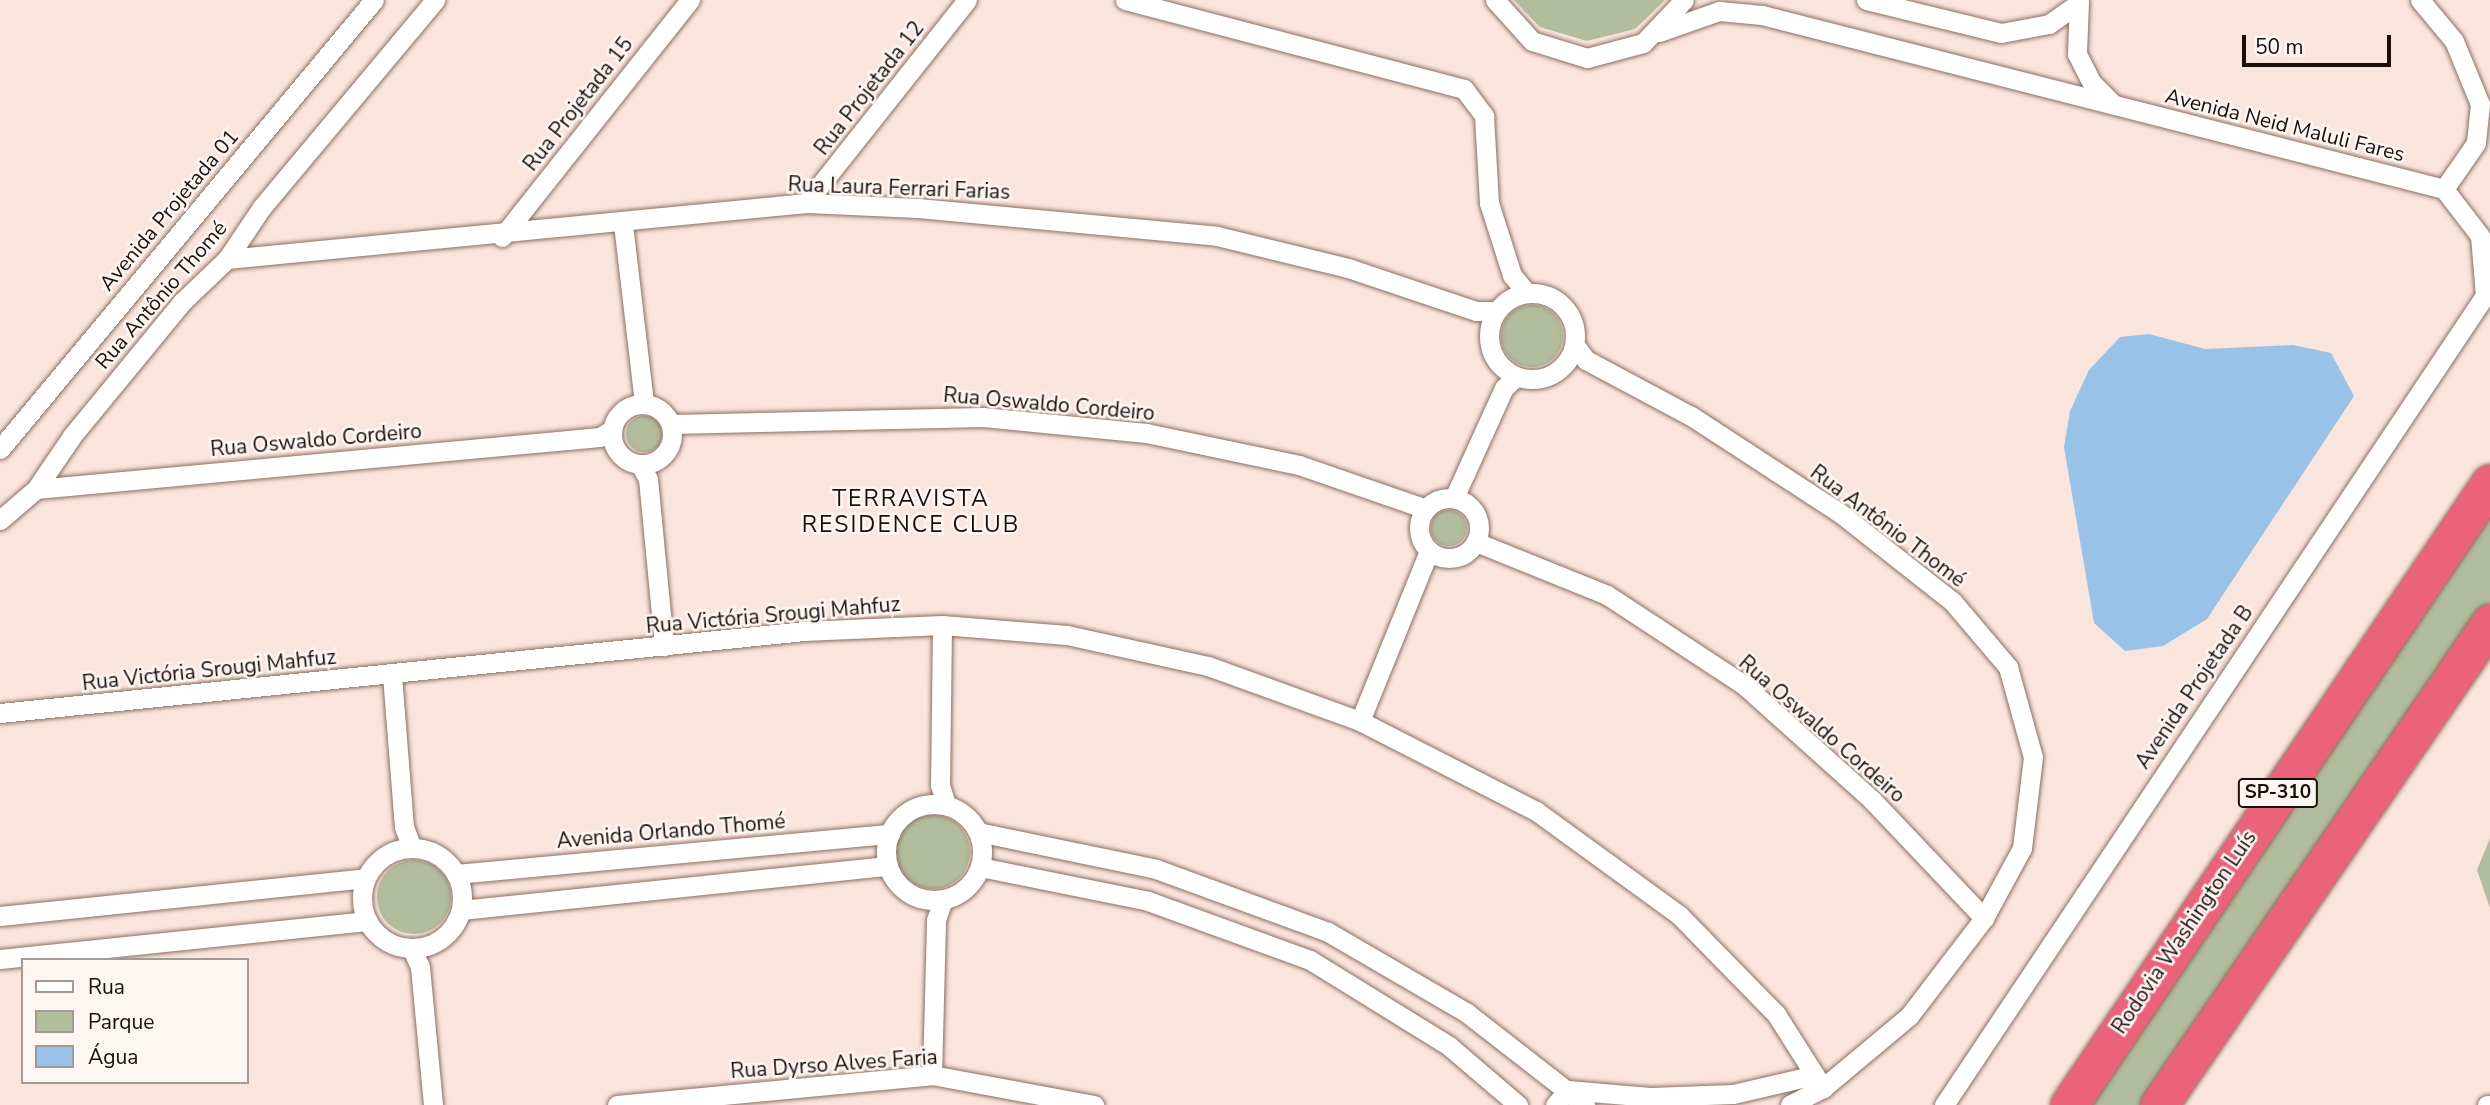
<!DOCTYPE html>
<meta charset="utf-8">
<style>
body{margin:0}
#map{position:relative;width:2490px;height:1105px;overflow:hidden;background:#fae5dc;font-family:"Nunito Sans",sans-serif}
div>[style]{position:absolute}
.green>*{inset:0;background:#b2bd9e}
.round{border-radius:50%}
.water>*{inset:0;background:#99c2e8}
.roads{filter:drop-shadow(0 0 2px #8c6e60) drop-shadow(0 0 2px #8c6e60)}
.minor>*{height:19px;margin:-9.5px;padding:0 9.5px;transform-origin:9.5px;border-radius:9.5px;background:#fff}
.minor>.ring{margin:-9.5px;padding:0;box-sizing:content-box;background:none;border:19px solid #fff;border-radius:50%}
.motorway>*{height:37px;margin:-18.5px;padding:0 18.5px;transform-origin:18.5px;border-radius:18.5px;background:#ea637b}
span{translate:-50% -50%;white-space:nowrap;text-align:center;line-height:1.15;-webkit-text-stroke:5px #fdf6f3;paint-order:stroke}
.shield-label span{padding:2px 5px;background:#fdf6f3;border:2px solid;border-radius:5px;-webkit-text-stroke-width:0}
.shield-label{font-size:19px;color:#1b0f0a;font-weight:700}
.street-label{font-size:21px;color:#1b0f0a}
.neighbourhood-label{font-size:23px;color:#1b0f0a;letter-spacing:2px}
.legend{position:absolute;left:21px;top:958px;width:228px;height:126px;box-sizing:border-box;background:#fdf6f3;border:2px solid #a39a96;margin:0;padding:9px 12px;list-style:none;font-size:21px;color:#1b0f0a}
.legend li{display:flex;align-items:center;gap:14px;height:35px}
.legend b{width:35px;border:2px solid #a39a96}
.scale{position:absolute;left:2242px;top:35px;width:149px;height:32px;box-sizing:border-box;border:4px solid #1b0f0a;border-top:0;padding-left:9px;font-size:21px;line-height:24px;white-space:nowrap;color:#1b0f0a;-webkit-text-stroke:5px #fdf6f3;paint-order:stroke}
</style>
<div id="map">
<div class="green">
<div style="clip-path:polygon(1514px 0,1665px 0,1635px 29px,1587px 41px,1540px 27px)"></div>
<div class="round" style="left:1501px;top:305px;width:62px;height:62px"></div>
<div class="round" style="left:626px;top:416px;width:36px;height:36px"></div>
<div style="clip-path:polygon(2490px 497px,2490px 603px,2147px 1105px,2082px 1105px)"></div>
<div class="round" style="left:1431px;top:510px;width:36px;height:36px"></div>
<div class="round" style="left:896px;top:815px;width:74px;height:74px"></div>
<div style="clip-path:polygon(2490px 838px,2490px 908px,2477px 870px)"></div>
<div class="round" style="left:377px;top:860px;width:74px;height:74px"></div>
</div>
<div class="water">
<div style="clip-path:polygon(2149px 334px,2205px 349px,2293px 345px,2331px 353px,2354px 396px,2207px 619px,2163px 646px,2125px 651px,2094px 623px,2064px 447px,2070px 411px,2089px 370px,2120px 337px)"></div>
</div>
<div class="roads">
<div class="minor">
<div style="left:1125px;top:0;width:350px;rotate:14.7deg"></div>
<div style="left:1464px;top:89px;width:34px;rotate:53deg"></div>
<div style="left:1484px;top:116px;width:87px;rotate:86.7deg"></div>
<div style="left:1489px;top:203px;width:76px;rotate:72.3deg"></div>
<div style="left:1512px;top:275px;width:22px;rotate:51deg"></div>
<div style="left:1495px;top:0;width:55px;rotate:47.9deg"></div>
<div style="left:1532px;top:41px;width:58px;rotate:17.2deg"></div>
<div style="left:1587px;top:58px;width:58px;rotate:-15deg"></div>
<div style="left:1643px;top:43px;width:59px;rotate:-46.4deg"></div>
<div style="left:1866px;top:0;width:139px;rotate:13.7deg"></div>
<div style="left:2001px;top:33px;width:49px;rotate:-10.6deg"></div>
<div style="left:2049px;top:24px;width:33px;rotate:-35deg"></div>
<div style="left:2420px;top:0;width:53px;rotate:50.3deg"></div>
<div style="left:2454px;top:41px;width:68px;rotate:67.6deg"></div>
<div style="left:2480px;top:104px;width:39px;rotate:96deg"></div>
<div style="left:2476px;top:143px;width:56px;rotate:124.8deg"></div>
<div style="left:2079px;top:1px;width:53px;rotate:92.2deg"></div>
<div style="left:2077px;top:54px;width:33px;rotate:63deg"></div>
<div style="left:2092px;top:83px;width:30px;rotate:45deg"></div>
<div style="left:1659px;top:32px;width:64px;rotate:-19.3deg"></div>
<div style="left:1719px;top:11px;width:43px;rotate:5.3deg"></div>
<div style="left:1762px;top:15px;width:704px;rotate:14.31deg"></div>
<div style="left:2444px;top:189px;width:59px;rotate:52.5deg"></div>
<div style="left:2480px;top:236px;width:59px;rotate:85.2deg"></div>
<div style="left:806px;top:203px;width:259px;rotate:-51.6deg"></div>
<div style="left:623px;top:224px;width:180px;rotate:83.3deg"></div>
<div style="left:502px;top:237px;width:303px;rotate:-51.6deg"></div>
<div style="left:227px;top:259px;width:582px;rotate:-5.52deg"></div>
<div style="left:806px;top:203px;width:112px;rotate:2.6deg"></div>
<div style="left:918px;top:208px;width:300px;rotate:5.3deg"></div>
<div style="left:1217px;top:236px;width:135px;rotate:13.7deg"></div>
<div style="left:1348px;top:268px;width:135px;rotate:18.6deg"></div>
<div style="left:1476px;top:311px;width:20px"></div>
<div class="ring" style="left:1489px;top:293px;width:67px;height:67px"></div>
<div style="left:1575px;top:345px;width:19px;rotate:54deg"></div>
<div style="left:1586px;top:360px;width:119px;rotate:28.1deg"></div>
<div style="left:1691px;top:416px;width:178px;rotate:33.1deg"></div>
<div style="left:1840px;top:513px;width:142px;rotate:38.2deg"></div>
<div style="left:1952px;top:601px;width:87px;rotate:49.7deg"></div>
<div style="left:2008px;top:667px;width:93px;rotate:74.5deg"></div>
<div style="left:2033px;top:757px;width:92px;rotate:96.9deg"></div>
<div style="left:2022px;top:848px;width:80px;rotate:118.5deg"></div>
<div style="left:1984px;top:918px;width:123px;rotate:127.4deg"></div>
<div style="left:1909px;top:1016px;width:112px;rotate:140.1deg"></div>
<div style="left:1823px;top:1088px;width:37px;rotate:153deg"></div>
<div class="ring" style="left:612px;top:404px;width:41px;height:41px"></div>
<div style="left:671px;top:424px;width:312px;rotate:-1.3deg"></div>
<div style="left:983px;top:417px;width:164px;rotate:5.6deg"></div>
<div style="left:1146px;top:433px;width:156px;rotate:11.8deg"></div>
<div style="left:1299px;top:465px;width:134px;rotate:19.1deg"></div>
<div style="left:0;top:449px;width:584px;rotate:-50.21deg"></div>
<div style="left:640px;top:464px;width:17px;rotate:62deg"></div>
<div style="left:648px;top:479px;width:168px;rotate:84.5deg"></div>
<div style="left:36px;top:489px;width:566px;rotate:-5.27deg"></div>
<div style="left:600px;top:437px;width:13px;rotate:-32deg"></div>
<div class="ring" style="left:1419px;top:498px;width:41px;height:41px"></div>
<div style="left:1454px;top:498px;width:121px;rotate:-65.6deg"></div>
<div style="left:1504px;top:388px;width:16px;rotate:-43deg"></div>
<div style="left:0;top:520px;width:48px;rotate:-40.7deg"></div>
<div style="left:36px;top:489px;width:64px;rotate:-55.8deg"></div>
<div style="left:72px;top:436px;width:173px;rotate:-50.6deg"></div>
<div style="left:182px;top:302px;width:62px;rotate:-43.7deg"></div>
<div style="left:227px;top:259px;width:63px;rotate:-56.1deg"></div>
<div style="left:262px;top:207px;width:270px;rotate:-50.1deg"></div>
<div style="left:1476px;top:542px;width:141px;rotate:22deg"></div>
<div style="left:1607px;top:595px;width:164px;rotate:33.3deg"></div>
<div style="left:1744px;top:685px;width:172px;rotate:41.9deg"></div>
<div style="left:1872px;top:800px;width:163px;rotate:46.5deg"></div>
<div style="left:942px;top:625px;width:160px;rotate:90.7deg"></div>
<div style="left:940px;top:785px;width:21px;rotate:73deg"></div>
<div style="left:392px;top:675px;width:152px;rotate:85.5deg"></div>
<div style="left:404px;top:827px;width:22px;rotate:69deg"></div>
<div style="left:0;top:713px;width:808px;rotate:-5.82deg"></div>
<div style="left:804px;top:631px;width:138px;rotate:-2.5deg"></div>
<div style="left:942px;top:625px;width:125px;rotate:4.6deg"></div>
<div style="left:1067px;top:635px;width:144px;rotate:12.4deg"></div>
<div style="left:1208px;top:666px;width:162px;rotate:19.9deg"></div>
<div style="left:1360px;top:721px;width:198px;rotate:27.1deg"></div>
<div style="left:1536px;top:811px;width:177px;rotate:36deg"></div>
<div style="left:1679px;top:915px;width:139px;rotate:45.6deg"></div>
<div style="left:1776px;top:1014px;width:88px;rotate:57.6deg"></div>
<div style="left:1360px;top:721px;width:183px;rotate:-67.9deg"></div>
<div class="ring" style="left:886px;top:804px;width:77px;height:77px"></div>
<div style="left:978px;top:832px;width:182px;rotate:11.7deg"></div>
<div style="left:1156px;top:869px;width:183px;rotate:20.1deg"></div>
<div style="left:1328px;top:932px;width:161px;rotate:30.2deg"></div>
<div style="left:1467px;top:1013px;width:150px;rotate:37.9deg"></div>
<div class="ring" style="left:362px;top:848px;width:81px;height:81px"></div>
<div style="left:980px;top:867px;width:171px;rotate:11.4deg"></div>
<div style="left:1148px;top:901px;width:172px;rotate:20deg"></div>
<div style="left:1310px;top:960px;width:163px;rotate:31.7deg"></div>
<div style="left:1449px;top:1046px;width:91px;rotate:40.5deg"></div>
<div style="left:456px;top:874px;width:436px;rotate:-5.3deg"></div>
<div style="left:461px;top:910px;width:429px;rotate:-5.9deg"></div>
<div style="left:0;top:916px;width:368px;rotate:-5.9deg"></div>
<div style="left:412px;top:949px;width:20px;rotate:66deg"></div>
<div style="left:420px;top:967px;width:139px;rotate:84.6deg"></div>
<div style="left:0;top:959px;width:369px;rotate:-5.9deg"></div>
<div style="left:932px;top:1075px;width:155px;rotate:-88.5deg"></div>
<div style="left:936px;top:920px;width:21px;rotate:-71deg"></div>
<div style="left:617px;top:1105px;width:316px;rotate:-5.4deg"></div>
<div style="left:932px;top:1075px;width:165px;rotate:10.5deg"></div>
<div style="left:1555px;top:1105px;width:20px;rotate:-49deg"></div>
<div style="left:1568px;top:1090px;width:82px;rotate:4.9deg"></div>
<div style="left:1650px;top:1097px;width:83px;rotate:-2.1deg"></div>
<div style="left:1733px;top:1094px;width:84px;rotate:-13deg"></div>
<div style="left:1944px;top:1105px;width:983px;rotate:-56.25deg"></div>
<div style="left:2487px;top:1105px;width:3px"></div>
</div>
<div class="motorway">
<div style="left:2069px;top:1105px;width:751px;rotate:-55.91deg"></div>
<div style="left:2159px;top:1105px;width:585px;rotate:-55.52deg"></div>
</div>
</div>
<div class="shield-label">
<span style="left:2278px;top:793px">SP-310</span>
</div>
<div class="street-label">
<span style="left:869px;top:88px;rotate:-52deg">Rua Projetada 12</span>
<span style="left:578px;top:104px;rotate:-52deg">Rua Projetada 15</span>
<span style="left:2285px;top:125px;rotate:14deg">Avenida Neid Maluli Fares</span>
<span style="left:899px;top:188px;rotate:2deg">Rua Laura Ferrari Farias</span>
<span style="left:169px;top:210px;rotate:-50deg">Avenida Projetada 01</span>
<span style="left:161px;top:295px;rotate:-49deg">Rua Antônio Thomé</span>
<span style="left:1049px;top:404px;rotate:5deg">Rua Oswaldo Cordeiro</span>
<span style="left:316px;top:440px;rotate:-5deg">Rua Oswaldo Cordeiro</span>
<span style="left:1888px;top:526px;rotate:37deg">Rua Antônio Thomé</span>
<span style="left:773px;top:615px;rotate:-5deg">Rua Victória Srougi Mahfuz</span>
<span style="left:209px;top:670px;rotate:-6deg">Rua Victória Srougi Mahfuz</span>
<span style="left:2194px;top:687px;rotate:-56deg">Avenida Projetada B</span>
<span style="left:1822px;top:729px;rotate:41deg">Rua Oswaldo Cordeiro</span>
<span style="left:671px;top:831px;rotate:-5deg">Avenida Orlando Thomé</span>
<span style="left:2184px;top:932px;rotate:-56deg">Rodovia Washington Luís</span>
<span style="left:834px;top:1064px;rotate:-4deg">Rua Dyrso Alves Faria</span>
</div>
<div class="neighbourhood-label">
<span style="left:911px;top:512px">TERRAVISTA<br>RESIDENCE CLUB</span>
</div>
<ul class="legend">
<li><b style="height:9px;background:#fff"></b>Rua</li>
<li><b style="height:19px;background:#b2bd9e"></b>Parque</li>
<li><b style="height:19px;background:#99c2e8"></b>Água</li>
</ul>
<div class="scale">50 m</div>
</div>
